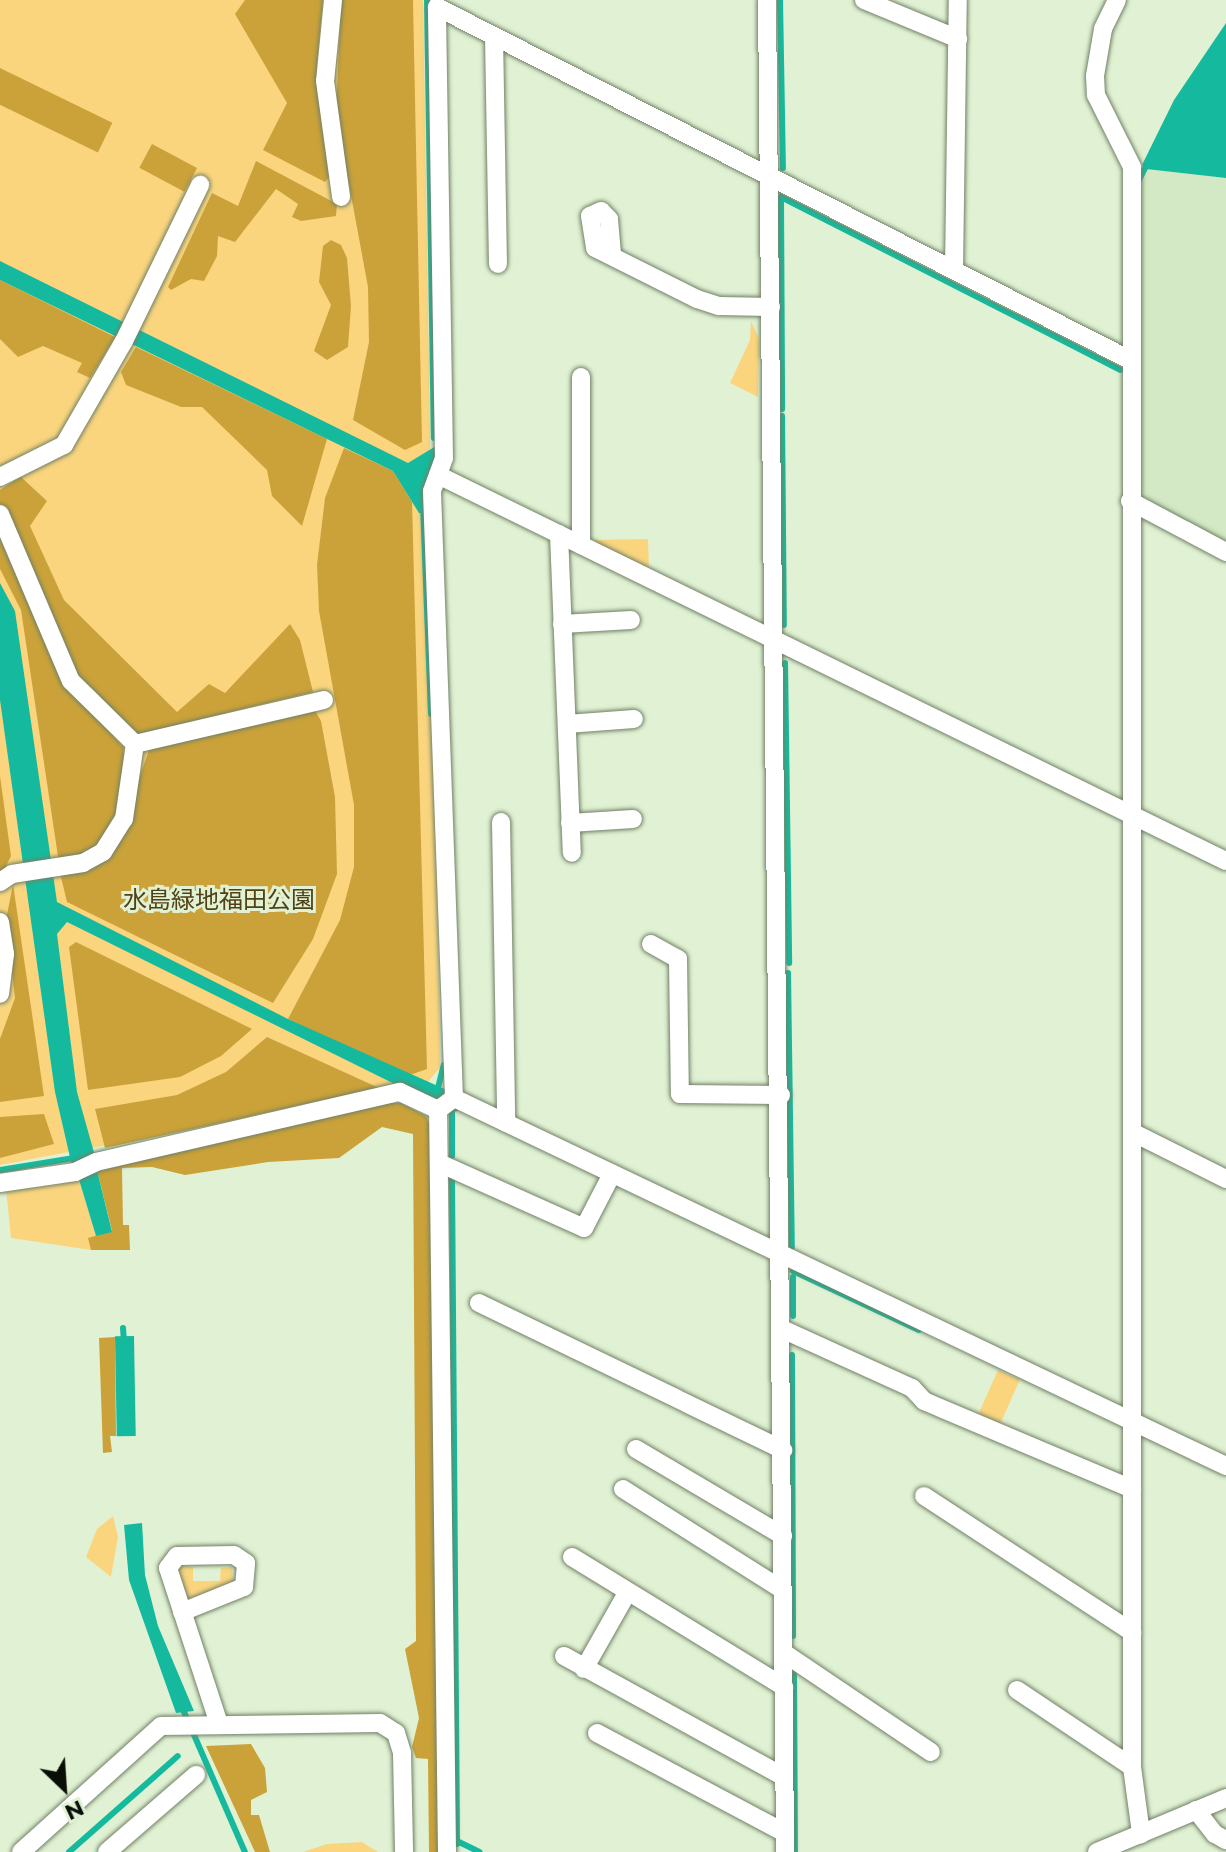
<!DOCTYPE html>
<meta charset="utf-8">
<style>
body{margin:0}
#map{position:relative;width:1226px;height:1852px;overflow:hidden;background:#e1f2d4;font-family:Montserrat,"Noto Sans JP",sans-serif}
div>[style]{position:absolute}
.built>*{inset:0;background:#d3e8c4}
.green>*{inset:0;background:#fad57e;transform-origin:0 0}
.forest>*{inset:0;background:#cba239;transform-origin:0 0}
.water>*{inset:0;background:#15ba9e;transform-origin:0 0}
.stream>*{height:6px;margin:-3px;padding:0 3px;transform-origin:3px;border-radius:3px;background:#15ba9e}
.roads{filter:drop-shadow(0 0 2px #718066) drop-shadow(0 0 2px #718066)}
.minor>*{height:18px;margin:-9px;padding:0 9px;transform-origin:9px;border-radius:9px;background:#fff}
span{translate:-50% -50%;white-space:nowrap;text-align:center;line-height:1.15;-webkit-text-stroke:6px #e1f2d4;paint-order:stroke}
.park-label{font-size:24px;color:#524116}
.north{position:absolute;left:24px;top:1748px;width:80px;height:80px;-webkit-text-stroke:6px #e1f2d4;paint-order:stroke;rotate:155deg;font-size:22px;font-weight:700;line-height:32px;text-align:center;color:#090f06}
.north::after{content:'';display:block;margin:auto;width:28px;height:36px;background:#090f06;clip-path:polygon(50% 0,100% 100%,50% 72%,0 100%)}
</style>
<div id="map">
<div class="built">
<div style="clip-path:polygon(1146px 169px,1226px 178px,1226px 542px,1140px 496px,1140px 187px)"></div>
</div>
<div class="green">
<div style="clip-path:polygon(0 0,423px 0,440px 1068px,425px 1085px,0 1165px)"></div>
<div style="clip-path:polygon(751px 321px,759px 339px,758px 397px,730px 383px,750px 340px)"></div>
<div style="clip-path:polygon(648px 539px,649px 570px,598px 547px,594px 540px)"></div>
<div style="clip-path:polygon(77px 1173px,96px 1236px,89px 1238px,91px 1250px,11px 1238px,6px 1188px)"></div>
<div style="left:998px;top:1370px;width:24px;height:48px;rotate:24deg"></div>
<div style="clip-path:polygon(113px 1516px,118px 1537px,111px 1577px,86px 1557px,97px 1529px)"></div>
<div style="clip-path:polygon(182px 1566px,193px 1567px,193px 1581px,220px 1581px,221px 1568px,232px 1567px,233px 1584px,188px 1600px,177px 1570px)"></div>
<div style="clip-path:polygon(362px 1842px,378px 1852px,303px 1852px,327px 1844px)"></div>
</div>
<div class="forest">
<div style="clip-path:polygon(245px 0,323px 0,317px 64px,329px 177px,325px 182px,263px 150px,287px 103px,235px 14px)"></div>
<div style="clip-path:polygon(341px 0,413px 0,422px 442px,405px 450px,353px 420px,369px 342px,368px 287px,336px 114px)"></div>
<div style="left:0;top:68px;width:125px;height:33px;rotate:26deg"></div>
<div style="left:152px;top:144px;width:51px;height:27px;rotate:28deg"></div>
<div style="clip-path:polygon(256px 161px,337px 204px,336px 216px,301px 221px,292px 217px,298px 204px,276px 189px,235px 242px,218px 236px,217px 256px,204px 281px,191px 279px,171px 290px,168px 287px,212px 193px,238px 206px)"></div>
<div style="clip-path:polygon(331px 240px,341px 245px,347px 258px,351px 306px,348px 347px,327px 360px,314px 351px,331px 305px,319px 282px,323px 246px)"></div>
<div style="clip-path:polygon(0 280px,115px 337px,90px 378px,77px 372px,82px 363px,43px 346px,18px 357px,0 339px)"></div>
<div style="clip-path:polygon(136px 347px,327px 439px,302px 526px,272px 496px,267px 470px,202px 407px,181px 407px,126px 385px,121px 372px)"></div>
<div style="clip-path:polygon(344px 448px,393px 471px,412px 502px,427px 1069px,407px 1076px,288px 1019px,340px 920px,354px 867px,354px 805px,319px 611px,317px 565px,325px 498px)"></div>
<div style="clip-path:polygon(21px 477px,47px 501px,30px 526px,64px 600px,177px 712px,209px 684px,225px 693px,290px 624px,300px 640px,313px 692px,132px 736px,77px 682px,0 504px,0 490px)"></div>
<div style="clip-path:polygon(0 529px,80px 699px,123px 747px,127px 789px,114px 827px,87px 855px,59px 863px,21px 610px,0 569px)"></div>
<div style="clip-path:polygon(313px 707px,321px 721px,335px 797px,337px 874px,313px 939px,273px 1003px,67px 902px,60px 873px,114px 851px,149px 750px)"></div>
<div style="clip-path:polygon(0 776px,11px 856px,0 878px)"></div>
<div style="clip-path:polygon(13px 884px,44px 1096px,0 1102px,0 1039px,15px 998px,6px 920px)"></div>
<div style="clip-path:polygon(76px 942px,252px 1029px,221px 1056px,180px 1077px,88px 1090px,69px 947px)"></div>
<div style="clip-path:polygon(267px 1037px,379px 1088px,105px 1148px,95px 1109px,177px 1095px,226px 1072px)"></div>
<div style="clip-path:polygon(386px 1103px,401px 1103px,426px 1116px,432px 1130px,438px 1852px,429px 1852px,428px 1759px,416px 1758px,412px 1747px,419px 1718px,405px 1649px,416px 1641px,413px 1134px,382px 1127px,339px 1158px,268px 1162px,185px 1175px,152px 1167px,122px 1168px,123px 1225px,129px 1225px,130px 1250px,91px 1250px,88px 1238px,112px 1231px,96px 1166px)"></div>
<div style="clip-path:polygon(44px 1114px,54px 1144px,0 1158px,0 1117px)"></div>
<div style="clip-path:polygon(115px 1337px,116px 1436px,110px 1436px,112px 1452px,103px 1453px,99px 1338px)"></div>
<div style="clip-path:polygon(251px 1744px,265px 1768px,267px 1792px,251px 1800px,251px 1815px,259px 1815px,270px 1852px,255px 1852px,206px 1746px)"></div>
</div>
<div class="water">
<div style="clip-path:polygon(1226px 23px,1226px 178px,1146px 169px,1142px 165px,1174px 100px)"></div>
<div style="clip-path:polygon(0 261px,408px 463px,436px 446px,431px 513px,419px 513px,393px 471px,0 280px)"></div>
<div style="clip-path:polygon(0 583px,15px 611px,57px 902px,288px 1019px,449px 1091px,435px 1104px,67px 922px,57px 934px,77px 1092px,95px 1156px,72px 1166px,55px 1092px,0 700px)"></div>
<div style="clip-path:polygon(96px 1166px,112px 1232px,96px 1236px,77px 1173px)"></div>
<div style="left:134px;top:1336px;width:100px;height:19px;rotate:89deg"></div>
<div style="clip-path:polygon(142px 1523px,145px 1575px,158px 1626px,194px 1711px,176px 1713px,129px 1580px,124px 1525px)"></div>
</div>
<div class="stream">
<div style="left:427px;top:0;width:438px;rotate:89.1deg"></div>
<div style="left:780px;top:0;width:168px;rotate:89deg"></div>
<div style="left:1138px;top:182px;width:16px;rotate:-63deg"></div>
<div style="left:781px;top:197px;width:381px;rotate:27deg"></div>
<div style="left:781px;top:199px;width:210px;rotate:89.7deg"></div>
<div style="left:782px;top:416px;width:209px;rotate:89.5deg"></div>
<div style="left:423px;top:505px;width:209px;rotate:87.8deg"></div>
<div style="left:785px;top:663px;width:300px;rotate:89.2deg"></div>
<div style="left:788px;top:973px;width:274px;rotate:89.2deg"></div>
<div style="left:436px;top:1096px;width:32px;rotate:-76deg"></div>
<div style="left:452px;top:1156px;width:47px;rotate:-90deg"></div>
<div style="left:452px;top:1109px;width:5px;rotate:-11deg"></div>
<div style="left:0;top:1170px;width:75px;rotate:-9.2deg"></div>
<div style="left:452px;top:1178px;width:666px;rotate:89.57deg"></div>
<div style="left:793px;top:1271px;width:139px;rotate:25.1deg"></div>
<div style="left:793px;top:1316px;width:39px;rotate:-90deg"></div>
<div style="left:123px;top:1328px;width:16px;rotate:86deg"></div>
<div style="left:792px;top:1355px;width:281px;rotate:89.8deg"></div>
<div style="left:794px;top:1675px;width:177px;rotate:89.7deg"></div>
<div style="left:181px;top:1705px;width:160px;rotate:66.5deg"></div>
<div style="left:457px;top:1841px;width:25px;rotate:26deg"></div>
<div style="left:69px;top:1852px;width:145px;rotate:-41.4deg"></div>
</div>
<div class="roads">
<div class="minor">
<div style="left:333px;top:0;width:81px;rotate:95.6deg"></div>
<div style="left:325px;top:81px;width:117px;rotate:82.1deg"></div>
<div style="left:767px;top:0;width:1852px;rotate:89.44deg"></div>
<div style="left:864px;top:0;width:102px;rotate:22.5deg"></div>
<div style="left:1117px;top:0;width:32px;rotate:116deg"></div>
<div style="left:1103px;top:29px;width:48px;rotate:99.7deg"></div>
<div style="left:1095px;top:76px;width:19px;rotate:87deg"></div>
<div style="left:1096px;top:95px;width:80px;rotate:63.4deg"></div>
<div style="left:1132px;top:167px;width:1600px;rotate:90deg"></div>
<div style="left:1132px;top:1767px;width:68px;rotate:82.3deg"></div>
<div style="left:494px;top:36px;width:228px;rotate:89deg"></div>
<div style="left:612px;top:254px;width:35px;rotate:-95deg"></div>
<div style="left:609px;top:219px;width:11px;rotate:-135deg"></div>
<div style="left:601px;top:211px;width:12px;rotate:156deg"></div>
<div style="left:590px;top:216px;width:32px;rotate:81deg"></div>
<div style="left:595px;top:248px;width:114px;rotate:26.6deg"></div>
<div style="left:697px;top:299px;width:23px;rotate:18deg"></div>
<div style="left:719px;top:306px;width:52px;rotate:1.1deg"></div>
<div style="left:954px;top:270px;width:270px;rotate:-89.2deg"></div>
<div style="left:438px;top:475px;width:877px;rotate:26.1deg"></div>
<div style="left:0;top:477px;width:72px;rotate:-26.6deg"></div>
<div style="left:64px;top:445px;width:120px;rotate:-60deg"></div>
<div style="left:124px;top:341px;width:174px;rotate:-64deg"></div>
<div style="left:1130px;top:501px;width:109px;rotate:28deg"></div>
<div style="left:0;top:514px;width:181px;rotate:67deg"></div>
<div style="left:71px;top:681px;width:90px;rotate:44.5deg"></div>
<div style="left:135px;top:744px;width:194px;rotate:-13.1deg"></div>
<div style="left:559px;top:534px;width:319px;rotate:87.7deg"></div>
<div style="left:581px;top:545px;width:168px;rotate:-90deg"></div>
<div style="left:562px;top:624px;width:69px;rotate:-3.3deg"></div>
<div style="left:567px;top:724px;width:67px;rotate:-4.3deg"></div>
<div style="left:501px;top:822px;width:301px;rotate:89deg"></div>
<div style="left:570px;top:823px;width:63px;rotate:-3.6deg"></div>
<div style="left:0;top:882px;width:14px;rotate:-34deg"></div>
<div style="left:12px;top:874px;width:72px;rotate:-8.8deg"></div>
<div style="left:83px;top:863px;width:23px;rotate:-29deg"></div>
<div style="left:103px;top:852px;width:39px;rotate:-58deg"></div>
<div style="left:124px;top:819px;width:76px;rotate:-81.7deg"></div>
<div style="left:0;top:922px;width:32px;rotate:81deg"></div>
<div style="left:5px;top:954px;width:40px;rotate:97.1deg"></div>
<div style="left:651px;top:944px;width:31px;rotate:29deg"></div>
<div style="left:678px;top:959px;width:135px;rotate:89.2deg"></div>
<div style="left:680px;top:1094px;width:101px;rotate:0.6deg"></div>
<div style="left:454px;top:1098px;width:855px;rotate:25.49deg"></div>
<div style="left:1132px;top:1132px;width:105px;rotate:26.6deg"></div>
<div style="left:439px;top:1163px;width:159px;rotate:24.1deg"></div>
<div style="left:584px;top:1228px;width:61px;rotate:-62.6deg"></div>
<div style="left:0;top:1183px;width:76px;rotate:-8.3deg"></div>
<div style="left:75px;top:1172px;width:23px;rotate:-25deg"></div>
<div style="left:96px;top:1162px;width:312px;rotate:-13deg"></div>
<div style="left:400px;top:1092px;width:42px;rotate:25.3deg"></div>
<div style="left:479px;top:1303px;width:338px;rotate:25.8deg"></div>
<div style="left:782px;top:1329px;width:143px;rotate:24.4deg"></div>
<div style="left:912px;top:1388px;width:18px;rotate:47deg"></div>
<div style="left:924px;top:1401px;width:226px;rotate:22.9deg"></div>
<div style="left:636px;top:1449px;width:171px;rotate:30.6deg"></div>
<div style="left:623px;top:1489px;width:189px;rotate:32.3deg"></div>
<div style="left:924px;top:1496px;width:249px;rotate:33.2deg"></div>
<div style="left:572px;top:1557px;width:249px;rotate:31.5deg"></div>
<div style="left:182px;top:1612px;width:67px;rotate:-22deg"></div>
<div style="left:244px;top:1587px;width:24px;rotate:-85deg"></div>
<div style="left:246px;top:1563px;width:14px;rotate:-146deg"></div>
<div style="left:234px;top:1555px;width:57px;rotate:179deg"></div>
<div style="left:177px;top:1556px;width:15px;rotate:127deg"></div>
<div style="left:168px;top:1568px;width:164px;rotate:71.9deg"></div>
<div style="left:784px;top:1653px;width:177px;rotate:34deg"></div>
<div style="left:564px;top:1656px;width:251px;rotate:28.8deg"></div>
<div style="left:584px;top:1669px;width:87px;rotate:-60.5deg"></div>
<div style="left:1017px;top:1690px;width:138px;rotate:33.8deg"></div>
<div style="left:597px;top:1733px;width:213px;rotate:28deg"></div>
<div style="left:1196px;top:1810px;width:31px;rotate:52deg"></div>
<div style="left:1215px;top:1834px;width:13px;rotate:29deg"></div>
<div style="left:21px;top:1852px;width:188px;rotate:-42deg"></div>
<div style="left:161px;top:1726px;width:219px;rotate:-0.8deg"></div>
<div style="left:380px;top:1723px;width:19px;rotate:32deg"></div>
<div style="left:396px;top:1733px;width:21px;rotate:73deg"></div>
<div style="left:402px;top:1753px;width:99px;rotate:88.8deg"></div>
<div style="left:107px;top:1852px;width:118px;rotate:-40.9deg"></div>
<div style="left:447px;top:1852px;width:742px;rotate:-90.69deg"></div>
<div style="left:438px;top:1110px;width:20px;rotate:-37deg"></div>
<div style="left:454px;top:1098px;width:607px;rotate:-92.08deg"></div>
<div style="left:432px;top:491px;width:35px;rotate:-70deg"></div>
<div style="left:444px;top:458px;width:451px;rotate:-90.9deg"></div>
<div style="left:437px;top:7px;width:778px;rotate:26.99deg"></div>
<div style="left:1097px;top:1852px;width:140px;rotate:-22.7deg"></div>
</div>
</div>
<div class="park-label">
<span style="left:219px;top:900px">水島緑地福田公園</span>
</div>
<div class="north">N</div>
</div>
